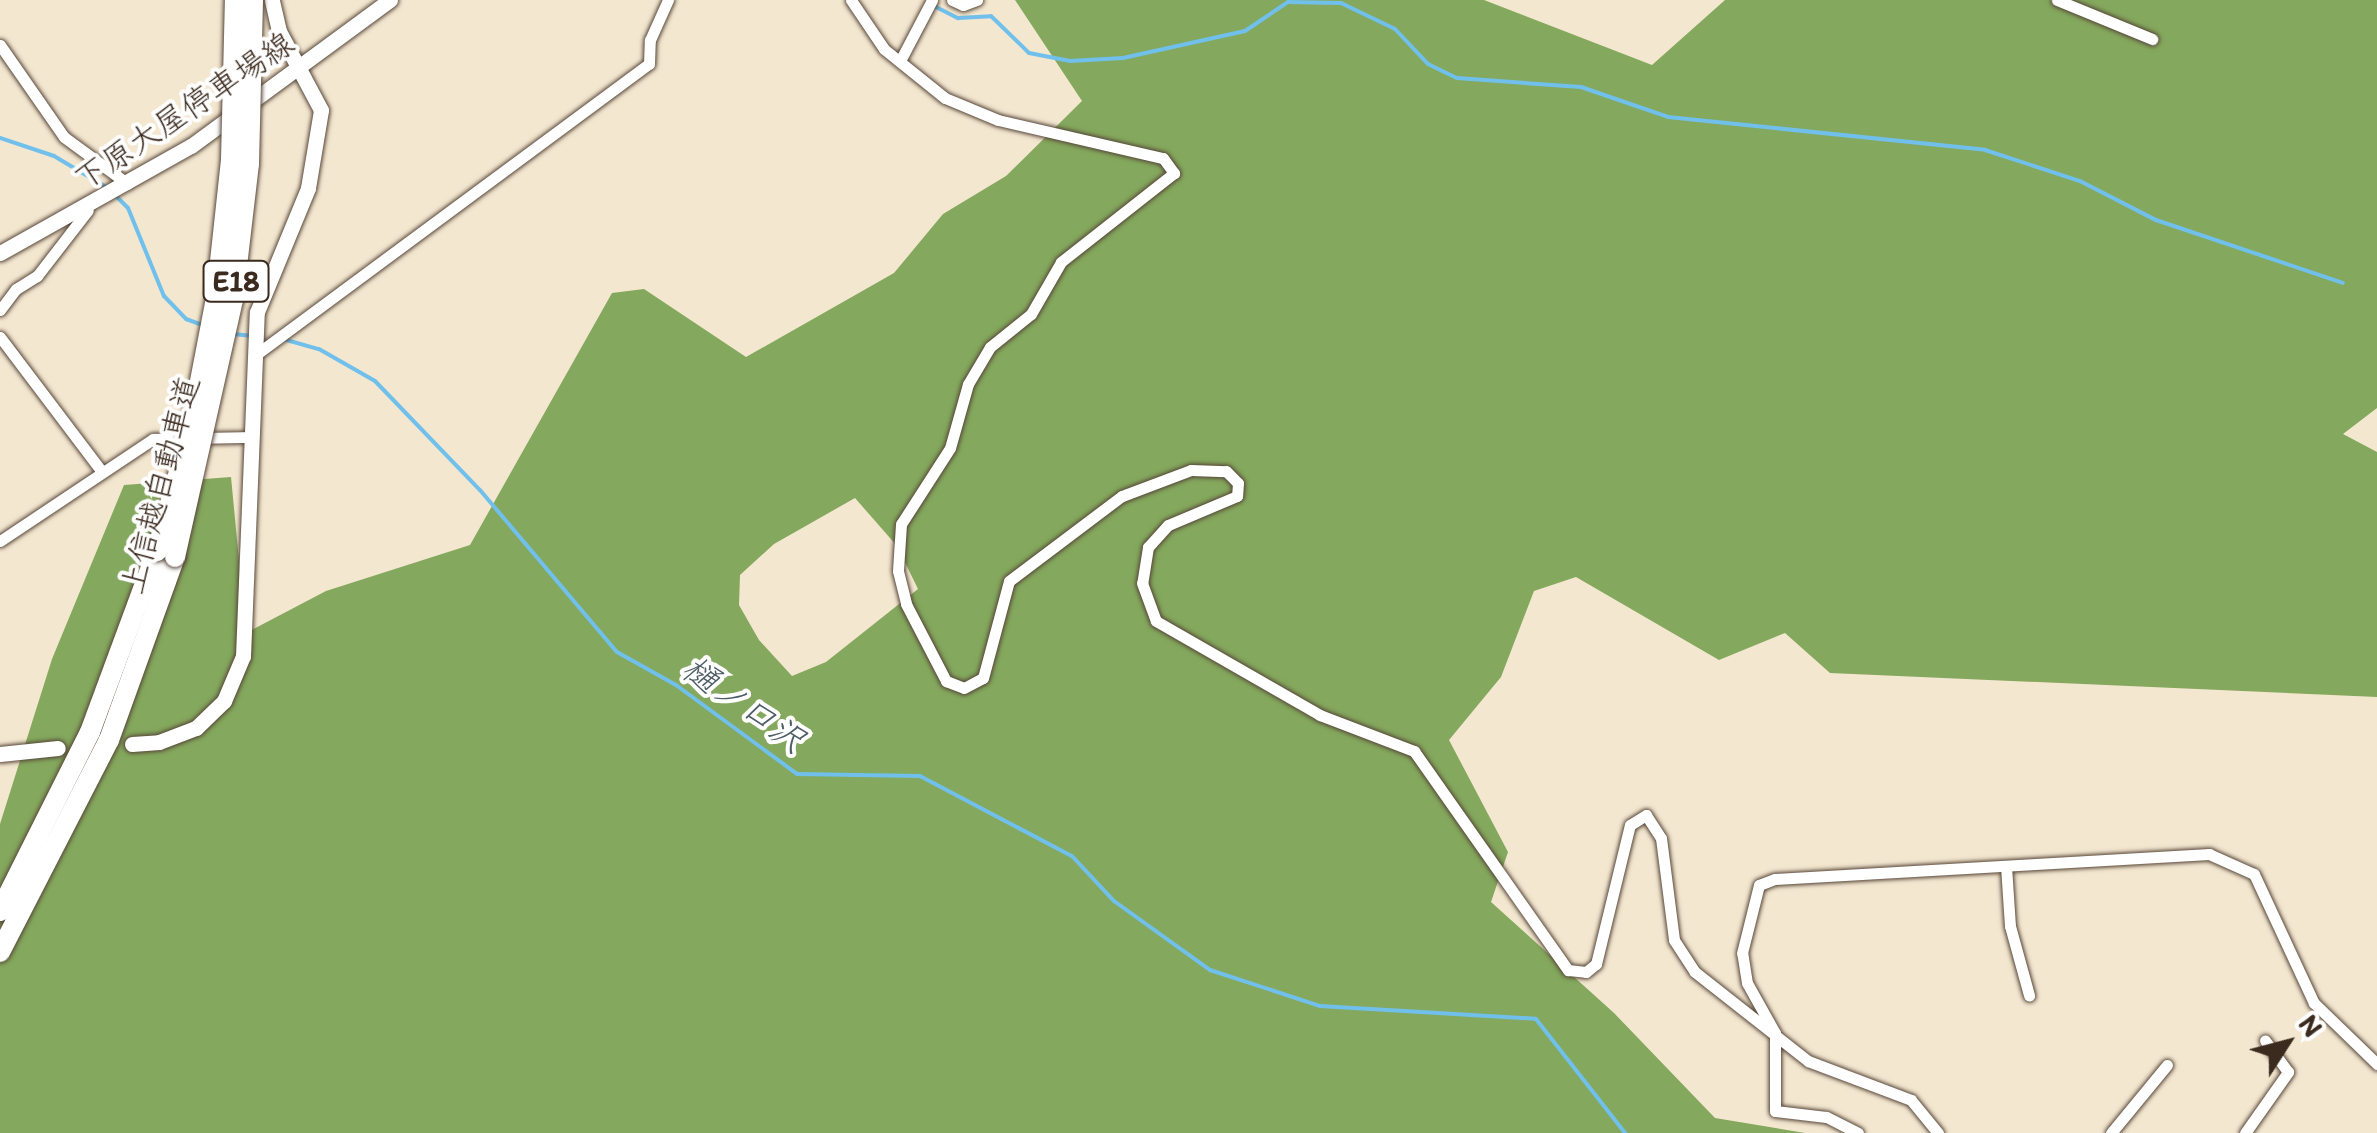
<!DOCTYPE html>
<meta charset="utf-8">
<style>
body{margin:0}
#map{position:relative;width:2377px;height:1133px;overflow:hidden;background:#f4e7d0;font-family:Itim,"Klee One",sans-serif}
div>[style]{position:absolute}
.forest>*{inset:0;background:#84a85d}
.stream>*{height:4px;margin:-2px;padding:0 2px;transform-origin:2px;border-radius:2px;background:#71c0ec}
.roads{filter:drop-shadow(0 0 2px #574639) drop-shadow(0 0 2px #574639)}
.street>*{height:11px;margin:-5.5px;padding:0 5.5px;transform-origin:5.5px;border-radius:5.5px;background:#fff}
.secondary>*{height:15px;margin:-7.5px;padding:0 7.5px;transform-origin:7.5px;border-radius:7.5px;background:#fff}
.highway>*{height:20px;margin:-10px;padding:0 10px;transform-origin:10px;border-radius:10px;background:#fff}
.bridges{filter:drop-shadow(0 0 2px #574639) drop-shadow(0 0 2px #574639)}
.highway-bridge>*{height:20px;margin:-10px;padding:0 10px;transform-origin:10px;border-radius:10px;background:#fff}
span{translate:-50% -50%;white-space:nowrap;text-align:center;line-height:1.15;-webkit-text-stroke:8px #fff;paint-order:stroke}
.shield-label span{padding:2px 8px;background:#fff;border:2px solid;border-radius:8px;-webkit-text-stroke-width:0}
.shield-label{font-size:30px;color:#3b2a1e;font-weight:700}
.street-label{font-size:32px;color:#3b2a1e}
.water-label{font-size:35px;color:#4e5e66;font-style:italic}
.north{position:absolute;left:2237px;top:993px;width:100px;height:100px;-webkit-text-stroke:8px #fff;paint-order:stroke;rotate:54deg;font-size:28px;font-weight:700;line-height:40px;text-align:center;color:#3b2a1e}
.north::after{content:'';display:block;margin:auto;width:35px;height:45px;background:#3b2a1e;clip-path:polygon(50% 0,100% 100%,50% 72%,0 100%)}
</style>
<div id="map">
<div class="forest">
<div style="clip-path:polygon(evenodd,1015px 0,1484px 0,1652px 65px,1725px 0,2377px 0,2377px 408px,2343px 434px,2377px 452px,2377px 697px,1830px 673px,1785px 633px,1719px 660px,1576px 577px,1534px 591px,1501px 677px,1449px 740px,1508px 852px,1491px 902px,1614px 1013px,1715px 1118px,1805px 1133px,0 1133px,0 824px,52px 659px,124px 485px,231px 477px,246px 633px,326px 591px,470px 545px,612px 293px,644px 289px,746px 357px,894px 273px,943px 214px,1006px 176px,1082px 101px,1015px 0,855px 498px,897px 546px,918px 589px,826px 662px,792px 676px,759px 640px,739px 605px,740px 575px,774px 544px,855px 498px)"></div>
</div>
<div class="stream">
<div style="left:934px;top:6px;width:27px;rotate:27deg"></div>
<div style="left:958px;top:18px;width:33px;rotate:-3deg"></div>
<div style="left:991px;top:16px;width:53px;rotate:44.2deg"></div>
<div style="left:1029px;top:53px;width:42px;rotate:11deg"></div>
<div style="left:1070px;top:61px;width:53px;rotate:-3.2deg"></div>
<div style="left:1123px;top:58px;width:125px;rotate:-12.5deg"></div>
<div style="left:1245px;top:31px;width:52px;rotate:-34deg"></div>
<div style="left:1288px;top:2px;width:53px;rotate:1.1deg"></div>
<div style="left:1341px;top:3px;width:60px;rotate:25.7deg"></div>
<div style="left:1395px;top:29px;width:48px;rotate:46.7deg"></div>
<div style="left:1428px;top:64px;width:32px;rotate:26deg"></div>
<div style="left:1457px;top:78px;width:124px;rotate:4.2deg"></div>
<div style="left:1581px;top:87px;width:92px;rotate:19deg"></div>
<div style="left:1668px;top:117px;width:319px;rotate:5.9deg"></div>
<div style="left:1985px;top:150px;width:100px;rotate:18.1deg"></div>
<div style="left:2080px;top:181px;width:85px;rotate:27.2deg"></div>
<div style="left:2156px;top:220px;width:197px;rotate:18.6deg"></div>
<div style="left:0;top:138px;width:57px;rotate:18.4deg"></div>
<div style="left:54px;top:156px;width:63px;rotate:30.7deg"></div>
<div style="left:115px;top:195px;width:18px;rotate:45deg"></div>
<div style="left:128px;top:208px;width:95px;rotate:67.8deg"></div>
<div style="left:164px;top:296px;width:32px;rotate:46deg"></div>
<div style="left:186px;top:319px;width:20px;rotate:20deg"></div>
<div style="left:233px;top:334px;width:20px;rotate:6deg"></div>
<div style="left:283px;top:339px;width:37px;rotate:16deg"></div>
<div style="left:319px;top:349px;width:64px;rotate:29.7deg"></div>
<div style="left:375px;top:381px;width:151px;rotate:46.1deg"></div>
<div style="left:480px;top:490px;width:212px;rotate:49.8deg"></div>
<div style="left:617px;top:652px;width:68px;rotate:29.2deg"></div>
<div style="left:676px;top:685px;width:150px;rotate:36.3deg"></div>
<div style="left:797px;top:774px;width:123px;rotate:0.9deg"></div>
<div style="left:920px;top:776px;width:172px;rotate:27.8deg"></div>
<div style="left:1072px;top:856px;width:62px;rotate:47deg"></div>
<div style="left:1114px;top:901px;width:118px;rotate:35.7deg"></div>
<div style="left:1210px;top:970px;width:116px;rotate:18.1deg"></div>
<div style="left:1320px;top:1006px;width:216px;rotate:3.4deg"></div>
<div style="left:1536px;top:1019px;width:145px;rotate:52deg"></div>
</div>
<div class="roads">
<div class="street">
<div style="left:851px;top:0;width:59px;rotate:56deg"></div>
<div style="left:884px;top:49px;width:78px;rotate:38.8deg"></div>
<div style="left:945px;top:98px;width:57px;rotate:22.5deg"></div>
<div style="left:998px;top:120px;width:169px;rotate:13deg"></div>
<div style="left:1163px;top:158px;width:19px;rotate:54deg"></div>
<div style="left:1174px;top:173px;width:144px;rotate:141.8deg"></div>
<div style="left:1061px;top:262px;width:60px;rotate:120deg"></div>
<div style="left:1031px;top:314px;width:53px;rotate:141.2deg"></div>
<div style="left:990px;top:347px;width:43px;rotate:120.7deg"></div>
<div style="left:968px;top:384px;width:66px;rotate:105.7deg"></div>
<div style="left:950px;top:448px;width:90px;rotate:122.8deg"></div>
<div style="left:901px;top:524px;width:47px;rotate:93.7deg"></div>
<div style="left:898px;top:571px;width:34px;rotate:76deg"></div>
<div style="left:906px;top:604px;width:87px;rotate:62.5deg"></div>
<div style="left:946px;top:681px;width:19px;rotate:21deg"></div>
<div style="left:964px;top:688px;width:21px;rotate:-28deg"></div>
<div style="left:983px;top:678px;width:100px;rotate:-75deg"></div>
<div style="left:1009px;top:581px;width:141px;rotate:-37deg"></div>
<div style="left:1122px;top:496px;width:74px;rotate:-20.6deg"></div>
<div style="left:1191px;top:470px;width:35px;rotate:2deg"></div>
<div style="left:1226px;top:471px;width:17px;rotate:45deg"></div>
<div style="left:1238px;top:483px;width:13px;rotate:94deg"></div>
<div style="left:1237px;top:496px;width:75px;rotate:157.2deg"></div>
<div style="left:1168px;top:525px;width:30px;rotate:132deg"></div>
<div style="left:1148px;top:547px;width:36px;rotate:99deg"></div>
<div style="left:1142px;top:583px;width:40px;rotate:69.8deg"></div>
<div style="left:1156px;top:621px;width:189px;rotate:29.8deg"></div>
<div style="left:1320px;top:715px;width:101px;rotate:21deg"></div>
<div style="left:1414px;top:751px;width:268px;rotate:54.9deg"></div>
<div style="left:1568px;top:970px;width:18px;rotate:6deg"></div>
<div style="left:1586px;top:972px;width:13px;rotate:-39deg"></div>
<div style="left:1596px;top:964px;width:143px;rotate:-76.3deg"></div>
<div style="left:1630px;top:825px;width:19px;rotate:-32deg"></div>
<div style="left:1646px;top:815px;width:27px;rotate:57deg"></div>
<div style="left:1661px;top:838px;width:103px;rotate:82.7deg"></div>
<div style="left:1674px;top:940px;width:38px;rotate:57deg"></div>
<div style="left:1695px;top:972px;width:144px;rotate:38.2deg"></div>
<div style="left:1808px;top:1061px;width:110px;rotate:20.7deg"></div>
<div style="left:1911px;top:1100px;width:43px;rotate:50.7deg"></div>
<div style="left:952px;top:0;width:12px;rotate:24deg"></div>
<div style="left:963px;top:5px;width:15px;rotate:-20deg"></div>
<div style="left:2057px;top:0;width:103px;rotate:22.3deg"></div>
<div style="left:0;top:45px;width:112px;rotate:55.2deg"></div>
<div style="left:64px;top:137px;width:79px;rotate:36.3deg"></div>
<div style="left:900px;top:61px;width:69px;rotate:-62.3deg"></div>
<div style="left:0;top:310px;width:26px;rotate:-53deg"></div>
<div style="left:16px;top:289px;width:25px;rotate:-32deg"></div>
<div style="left:37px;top:276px;width:83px;rotate:-52.3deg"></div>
<div style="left:0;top:337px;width:166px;rotate:52.9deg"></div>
<div style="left:254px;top:356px;width:491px;rotate:-36.5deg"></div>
<div style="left:649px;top:64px;width:24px;rotate:-88deg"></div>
<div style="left:650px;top:40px;width:44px;rotate:-65.8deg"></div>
<div style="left:0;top:541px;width:184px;rotate:-33.7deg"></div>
<div style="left:153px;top:439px;width:96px;rotate:-1.2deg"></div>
<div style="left:2006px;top:866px;width:60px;rotate:86.2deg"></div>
<div style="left:2010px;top:926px;width:72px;rotate:74.6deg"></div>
<div style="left:1858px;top:1133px;width:36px;rotate:-153deg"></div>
<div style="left:1826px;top:1117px;width:51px;rotate:-173.3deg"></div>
<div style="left:1775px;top:1111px;width:78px;rotate:-90deg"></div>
<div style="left:1775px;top:1033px;width:57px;rotate:-119.2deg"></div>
<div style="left:1747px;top:983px;width:30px;rotate:-99deg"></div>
<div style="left:1742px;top:953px;width:70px;rotate:-76deg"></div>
<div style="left:1759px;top:885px;width:17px;rotate:-21deg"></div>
<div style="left:1775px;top:879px;width:435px;rotate:-3.3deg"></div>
<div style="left:2209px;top:854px;width:49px;rotate:24deg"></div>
<div style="left:2254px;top:874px;width:142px;rotate:65.1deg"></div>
<div style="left:2314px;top:1003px;width:88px;rotate:44.1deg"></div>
<div style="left:2111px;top:1133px;width:88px;rotate:-50.5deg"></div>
<div style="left:2245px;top:1133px;width:75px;rotate:-54.8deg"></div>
<div style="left:2288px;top:1072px;width:39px;rotate:-126deg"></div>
</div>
<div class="secondary">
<div style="left:0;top:253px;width:219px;rotate:-29.3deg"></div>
<div style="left:191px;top:146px;width:247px;rotate:-36.3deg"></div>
<div style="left:132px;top:744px;width:27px;rotate:-4deg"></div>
<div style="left:159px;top:742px;width:40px;rotate:-21deg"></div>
<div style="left:196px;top:728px;width:39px;rotate:-44deg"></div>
<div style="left:224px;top:701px;width:49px;rotate:-67.1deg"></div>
<div style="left:243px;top:656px;width:344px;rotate:-87.7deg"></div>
<div style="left:257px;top:312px;width:134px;rotate:-67.6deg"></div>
<div style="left:308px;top:188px;width:79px;rotate:-80.5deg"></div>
<div style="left:321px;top:110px;width:89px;rotate:-118deg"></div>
<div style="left:279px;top:31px;width:32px;rotate:-103deg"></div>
<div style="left:0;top:754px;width:58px;rotate:-5.9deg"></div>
</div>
<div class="highway">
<div style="left:0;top:911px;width:200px;rotate:-63.3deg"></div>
<div style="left:90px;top:732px;width:193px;rotate:-69.7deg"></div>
<div style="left:0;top:952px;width:238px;rotate:-62.8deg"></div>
<div style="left:109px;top:740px;width:195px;rotate:-70.2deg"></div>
</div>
</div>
<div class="bridges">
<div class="highway-bridge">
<div style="left:157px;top:551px;width:128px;rotate:-74.5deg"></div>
<div style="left:191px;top:428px;width:132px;rotate:-79.1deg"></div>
<div style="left:216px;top:298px;width:139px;rotate:-83.8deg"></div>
<div style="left:231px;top:160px;width:160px;rotate:-88.6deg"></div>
<div style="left:175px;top:557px;width:263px;rotate:-77.3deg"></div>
<div style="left:233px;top:300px;width:137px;rotate:-83.3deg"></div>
<div style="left:249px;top:164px;width:164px;rotate:-88.6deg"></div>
</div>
</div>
<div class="shield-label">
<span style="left:236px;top:281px">E18</span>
</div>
<div class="street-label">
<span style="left:184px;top:111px;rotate:-34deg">下原大屋停車場線</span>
<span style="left:160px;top:485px;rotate:-75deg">上信越自動車道</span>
</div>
<div class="water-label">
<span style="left:744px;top:704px;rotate:35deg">樋ノ口沢</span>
</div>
<div class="north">N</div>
</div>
